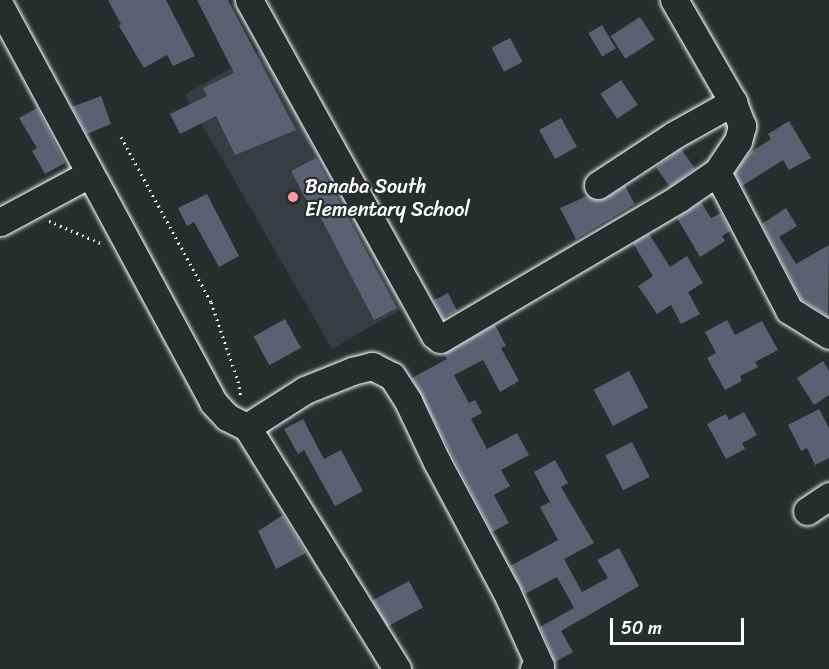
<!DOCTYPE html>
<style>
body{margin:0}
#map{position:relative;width:829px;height:669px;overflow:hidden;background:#2a2d2e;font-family:Sriracha,sans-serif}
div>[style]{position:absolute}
.built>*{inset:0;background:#393c42;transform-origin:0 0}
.building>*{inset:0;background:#5d5f72;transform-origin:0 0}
.path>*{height:3px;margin-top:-1.5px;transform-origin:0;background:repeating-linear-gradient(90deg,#fff 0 1.5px,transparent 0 6px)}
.roads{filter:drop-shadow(0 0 2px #fff) drop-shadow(0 0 2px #fff)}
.minor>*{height:27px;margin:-13.5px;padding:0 13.5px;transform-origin:13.5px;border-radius:13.5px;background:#2a2d2e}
.dots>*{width:16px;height:16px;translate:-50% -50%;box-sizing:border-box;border:3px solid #2a2d2e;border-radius:50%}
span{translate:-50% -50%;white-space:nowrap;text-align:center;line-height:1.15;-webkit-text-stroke:4.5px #2a2d2e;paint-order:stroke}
.poi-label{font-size:20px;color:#fff}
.left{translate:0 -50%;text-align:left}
.scale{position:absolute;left:610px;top:618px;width:134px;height:27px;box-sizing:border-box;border:3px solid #fff;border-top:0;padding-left:8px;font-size:18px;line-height:21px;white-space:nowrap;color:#fff;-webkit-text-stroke:4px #2a2d2e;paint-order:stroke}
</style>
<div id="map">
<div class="built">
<div style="left:262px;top:50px;width:294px;height:89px;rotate:60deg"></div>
</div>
<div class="building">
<div style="clip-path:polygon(108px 0,166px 0,195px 56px,173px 66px,167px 55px,144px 68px,119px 26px,121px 24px)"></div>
<div style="clip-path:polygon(197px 0,228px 0,296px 130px,235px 155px,216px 116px,180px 134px,170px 114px,207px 96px,203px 88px,234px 73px)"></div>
<div style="left:640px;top:17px;width:27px;height:35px;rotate:57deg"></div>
<div style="left:602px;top:25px;width:27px;height:16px;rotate:59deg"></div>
<div style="left:510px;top:38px;width:27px;height:21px;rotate:62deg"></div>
<div style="left:621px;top:80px;width:30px;height:25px;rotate:56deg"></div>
<div style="clip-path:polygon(101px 96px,111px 124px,87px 134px,72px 107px)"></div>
<div style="clip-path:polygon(37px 108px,65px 163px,45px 174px,32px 151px,37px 148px,19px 118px)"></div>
<div style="left:561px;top:118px;width:33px;height:25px;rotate:61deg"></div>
<div style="clip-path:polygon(789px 121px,811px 158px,789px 170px,783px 160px,742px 186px,735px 173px,749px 153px,771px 139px,768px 134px)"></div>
<div style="left:681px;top:149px;width:24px;height:31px;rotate:54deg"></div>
<div style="clip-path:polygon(316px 158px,397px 308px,374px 320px,313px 203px,309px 205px,291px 171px)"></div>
<div style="clip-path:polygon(625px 186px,635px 204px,576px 239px,560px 208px,587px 196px,598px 201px,606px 198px)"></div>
<div style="clip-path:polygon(207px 194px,239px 256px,219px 267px,194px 222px,187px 226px,178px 208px)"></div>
<div style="clip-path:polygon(701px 202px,711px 218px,721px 213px,730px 231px,722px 236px,725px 241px,700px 257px,677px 218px)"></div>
<div style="clip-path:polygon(786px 208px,797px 226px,779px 237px,796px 264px,829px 245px,828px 316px,801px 299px,762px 224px)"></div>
<div style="clip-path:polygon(649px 234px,670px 267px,687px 256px,703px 283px,688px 292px,700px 314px,681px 324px,671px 305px,657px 314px,638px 286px,653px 276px,633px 243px)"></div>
<div style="left:448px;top:293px;width:20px;height:16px;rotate:63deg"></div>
<div style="left:285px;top:319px;width:33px;height:36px;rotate:61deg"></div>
<div style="clip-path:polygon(727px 320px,735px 335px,762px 321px,778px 350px,755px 362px,758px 367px,740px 376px,742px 381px,725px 390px,707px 358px,716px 353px,705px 332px)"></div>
<div style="clip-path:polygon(495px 325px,506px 346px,501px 348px,519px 381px,500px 392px,483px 360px,454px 375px,469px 403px,475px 400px,482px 413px,471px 419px,487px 449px,517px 433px,529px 455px,501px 470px,510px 486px,494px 495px,509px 523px,492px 532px,412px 378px,447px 359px,444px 354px)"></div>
<div style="clip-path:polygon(823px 361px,829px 371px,829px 395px,814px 405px,797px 378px)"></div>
<div style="left:629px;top:371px;width:41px;height:40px;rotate:62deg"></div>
<div style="clip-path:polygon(819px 409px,829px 428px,829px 458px,815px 465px,807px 448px,801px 451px,788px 425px)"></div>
<div style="clip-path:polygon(744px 412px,757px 435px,742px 443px,745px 449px,726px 459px,707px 424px,726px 414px,729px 420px)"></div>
<div style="clip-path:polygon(303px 419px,324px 459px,341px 450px,363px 491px,335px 506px,304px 450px,298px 454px,284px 429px)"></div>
<div style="left:632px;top:442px;width:39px;height:30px;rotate:63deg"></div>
<div style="clip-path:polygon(555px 460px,568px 483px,561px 487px,594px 543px,564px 559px,582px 592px,608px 578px,597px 560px,619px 548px,639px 586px,561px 631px,573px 652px,555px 662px,540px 627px,574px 608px,557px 577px,525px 594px,510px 566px,558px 540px,540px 507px,550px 502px,534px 472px)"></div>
<div style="clip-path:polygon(283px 515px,306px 553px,276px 569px,258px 531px)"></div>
<div style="left:409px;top:581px;width:30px;height:41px;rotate:62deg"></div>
</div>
<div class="path">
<div style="left:121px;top:137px;width:188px;rotate:61.4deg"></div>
<div style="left:211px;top:302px;width:83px;rotate:71.1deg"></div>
<div style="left:238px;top:381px;width:17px;rotate:80deg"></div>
<div style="left:49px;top:221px;width:59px;rotate:23.1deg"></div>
</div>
<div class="roads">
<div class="minor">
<div style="left:249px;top:0;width:383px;rotate:61deg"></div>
<div style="left:435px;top:335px;width:6px;rotate:39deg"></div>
<div style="left:440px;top:339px;width:277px;rotate:-30.5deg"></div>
<div style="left:679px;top:198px;width:46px;rotate:-34.4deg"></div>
<div style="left:717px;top:172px;width:37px;rotate:-56deg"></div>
<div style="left:738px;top:141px;width:16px;rotate:-75deg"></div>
<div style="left:742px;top:126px;width:26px;rotate:-111deg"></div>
<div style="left:733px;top:102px;width:118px;rotate:-120deg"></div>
<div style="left:0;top:6px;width:450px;rotate:61.7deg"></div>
<div style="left:213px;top:402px;width:21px;rotate:47deg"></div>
<div style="left:227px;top:417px;width:22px;rotate:27deg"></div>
<div style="left:247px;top:427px;width:285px;rotate:58.2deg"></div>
<div style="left:717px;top:172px;width:156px;rotate:62.4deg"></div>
<div style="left:789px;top:310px;width:47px;rotate:32deg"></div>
<div style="left:598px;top:185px;width:91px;rotate:-33.3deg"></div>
<div style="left:674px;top:135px;width:68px;rotate:-29.2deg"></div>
<div style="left:0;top:222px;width:101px;rotate:-28.3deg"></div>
<div style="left:247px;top:427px;width:69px;rotate:-32.5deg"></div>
<div style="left:305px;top:390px;width:51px;rotate:-22deg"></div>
<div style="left:352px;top:371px;width:21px;rotate:-14deg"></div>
<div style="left:372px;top:366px;width:22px;rotate:27deg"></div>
<div style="left:392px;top:376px;width:30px;rotate:57deg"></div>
<div style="left:408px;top:401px;width:68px;rotate:64.6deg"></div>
<div style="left:437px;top:462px;width:146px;rotate:61.9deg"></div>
<div style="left:506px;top:591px;width:82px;rotate:65.6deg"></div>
<div style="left:540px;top:666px;width:7px;rotate:153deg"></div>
<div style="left:807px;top:511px;width:27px;rotate:-34deg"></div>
</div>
</div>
<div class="dots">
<div style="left:293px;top:197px;background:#ff9aa2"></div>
</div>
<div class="poi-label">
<span class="left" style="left:305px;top:198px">Banaba South<br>Elementary School</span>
</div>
<div class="scale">50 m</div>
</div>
